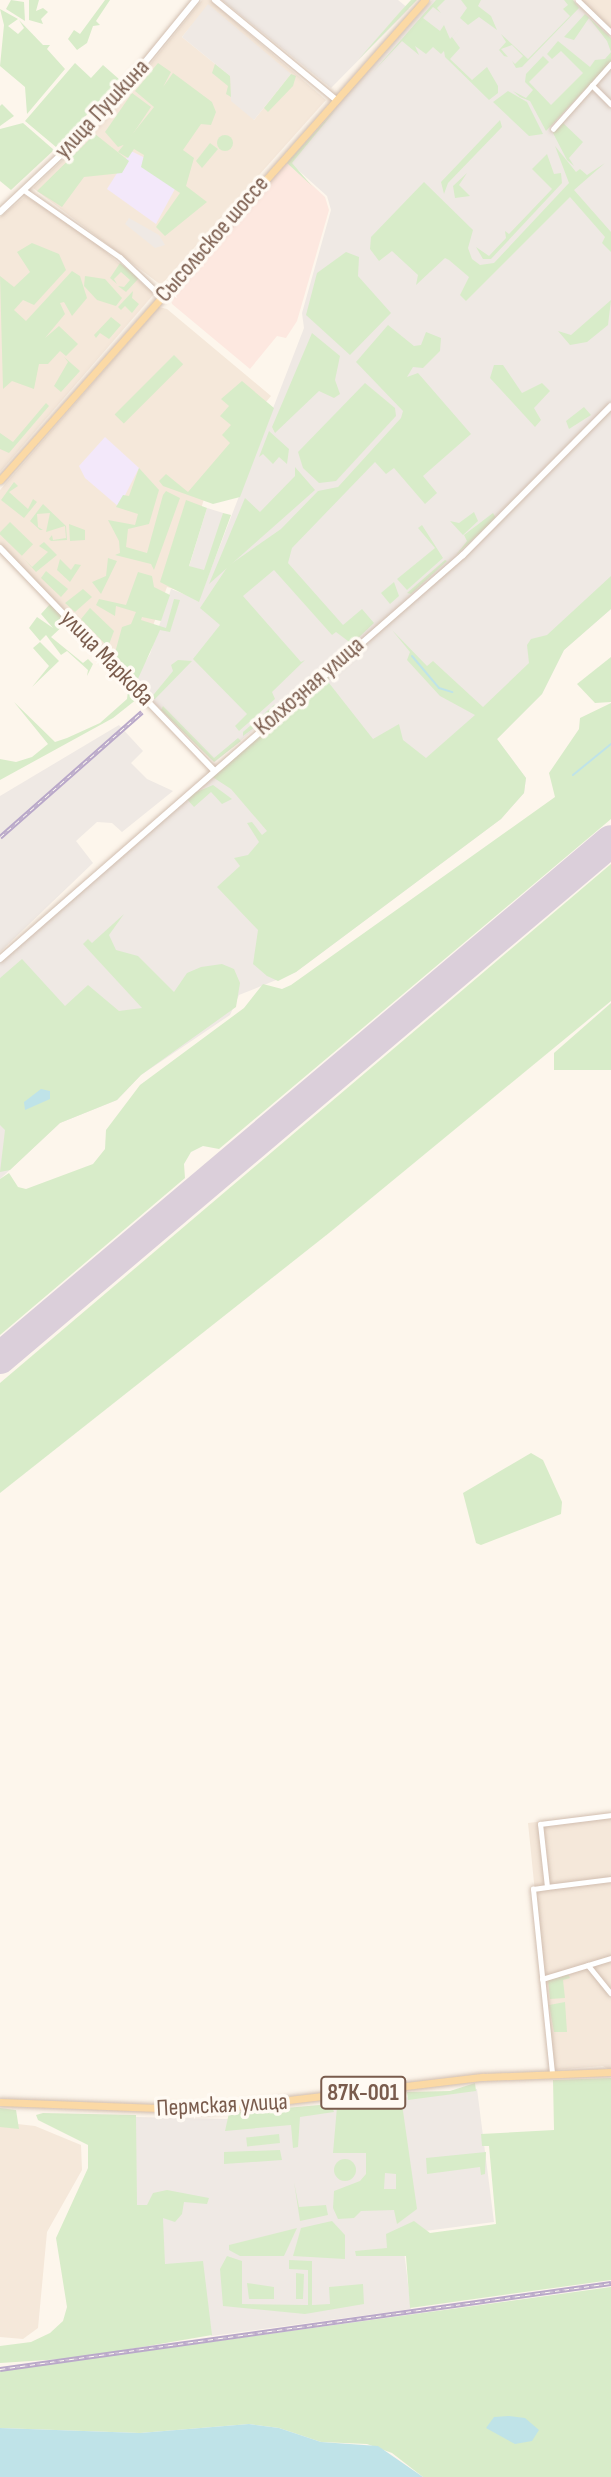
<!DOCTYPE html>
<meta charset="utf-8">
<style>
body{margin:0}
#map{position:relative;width:611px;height:2477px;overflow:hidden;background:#fdf6ec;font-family:"Sofia Sans Condensed",sans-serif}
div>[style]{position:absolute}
.residential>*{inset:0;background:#f5e8da}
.commercial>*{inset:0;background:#fde8e0}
.industrial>*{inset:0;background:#efe9e4;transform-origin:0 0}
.education>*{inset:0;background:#f3e8fa}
.green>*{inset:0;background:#d8ecc9;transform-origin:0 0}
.round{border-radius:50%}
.water>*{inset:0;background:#bfe3e8}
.stream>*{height:2px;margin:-1px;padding:0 1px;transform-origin:1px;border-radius:1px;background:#bfe3e8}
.runway>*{height:32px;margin:-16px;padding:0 16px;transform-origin:16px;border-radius:16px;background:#dbcfda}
.roads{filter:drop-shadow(0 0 2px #d1beb0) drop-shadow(0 0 2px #d1beb0)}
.street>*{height:4.5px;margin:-2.25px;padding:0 2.25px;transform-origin:2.25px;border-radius:2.25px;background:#fff}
.secondary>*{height:6px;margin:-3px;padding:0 3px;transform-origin:3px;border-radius:3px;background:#fff}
.primary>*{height:7px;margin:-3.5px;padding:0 3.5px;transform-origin:3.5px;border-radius:3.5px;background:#fbd9a5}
.rail>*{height:4.5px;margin-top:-2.25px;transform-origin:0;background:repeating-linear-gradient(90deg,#fffaf3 0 5px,#b9a8c9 0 10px);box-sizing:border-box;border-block:2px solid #b9a8c9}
span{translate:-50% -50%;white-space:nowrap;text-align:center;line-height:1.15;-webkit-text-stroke:7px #fffaf3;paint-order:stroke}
.shield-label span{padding:2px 5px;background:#fffaf3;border:2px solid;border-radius:5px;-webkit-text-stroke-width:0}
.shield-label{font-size:23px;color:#7a5c4d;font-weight:700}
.street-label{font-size:24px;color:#7a5c4d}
</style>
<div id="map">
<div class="residential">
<div style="clip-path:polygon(evenodd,202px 0,210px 0,326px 100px,161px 285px,33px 188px,106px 119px,202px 0,191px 26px,291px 74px,254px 120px,230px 76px,182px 37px,191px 26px)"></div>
<div style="clip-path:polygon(580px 0,611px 0,611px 30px)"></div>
<div style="clip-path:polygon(26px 196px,90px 238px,154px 294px,0 472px,0 217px)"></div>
<div style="clip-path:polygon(159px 307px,167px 309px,271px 396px,214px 465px,177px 590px,167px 587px,133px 681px,0 545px,0 490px)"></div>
<div style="clip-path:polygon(611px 1813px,611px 2071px,603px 2066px,553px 2070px,528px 1823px)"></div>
<div style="clip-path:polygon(0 2122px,35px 2126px,81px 2145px,82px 2170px,47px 2232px,38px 2328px,23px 2339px,0 2337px)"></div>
</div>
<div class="commercial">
<div style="clip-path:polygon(286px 161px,325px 197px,329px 210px,297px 321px,286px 338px,277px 336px,250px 369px,172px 304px,170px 296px)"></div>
</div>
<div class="industrial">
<div style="clip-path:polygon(222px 0,398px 0,409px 9px,331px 88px)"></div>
<div style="clip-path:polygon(432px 0,573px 0,611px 36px,611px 404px,450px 565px,215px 762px,133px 682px,150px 654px,171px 589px,199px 600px,304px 328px,302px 313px,331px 210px,327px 196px,287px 160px)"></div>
<div style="clip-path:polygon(208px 4px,291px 74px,254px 120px,231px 101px,230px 76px,182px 37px)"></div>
<div style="clip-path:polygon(129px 218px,159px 235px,165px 245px,155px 248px,125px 224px)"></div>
<div style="clip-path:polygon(611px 410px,611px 609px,564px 650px,542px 694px,497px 739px,526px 778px,524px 793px,501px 819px,296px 972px,239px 995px,230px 1015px,141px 1075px,117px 1100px,60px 1123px,0 1179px,0 962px,464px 558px)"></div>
<div style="left:207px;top:508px;width:17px;height:61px;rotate:17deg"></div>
<div style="clip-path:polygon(119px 725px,143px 751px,131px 763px,147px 779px,173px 791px,122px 832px,112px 823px,97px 822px,76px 841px,93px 863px,0 952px,0 796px)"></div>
<div style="clip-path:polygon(477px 2089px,494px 2222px,402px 2234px,411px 2309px,211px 2336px,202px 2262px,164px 2265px,136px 2206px,136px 2117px,226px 2119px)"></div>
</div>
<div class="education">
<div style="clip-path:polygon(131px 151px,182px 176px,156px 224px,107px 189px)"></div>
<div style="clip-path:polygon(105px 437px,139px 468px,119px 507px,85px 478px,79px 466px)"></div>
</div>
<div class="green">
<div style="clip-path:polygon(11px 0,24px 2px,25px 21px,6px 9px)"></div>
<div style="clip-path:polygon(39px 0,36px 11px,43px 8px,48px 12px,41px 19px,43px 24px,29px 20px,29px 0)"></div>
<div style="clip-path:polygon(105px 0,110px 0,96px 21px,100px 25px,93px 26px,87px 43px,77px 50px,68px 39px,74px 30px,80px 34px)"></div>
<div style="clip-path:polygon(411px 0,417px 0,358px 60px,399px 13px)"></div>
<div style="clip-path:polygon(436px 0,445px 0,437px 8px,441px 13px,433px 7px,423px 18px,440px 31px,444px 25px,450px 39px,463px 25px,452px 37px,460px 48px,450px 59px,472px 80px,487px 67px,498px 86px,498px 93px,489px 100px,445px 57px,444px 51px,441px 54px,433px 47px,426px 54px,415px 46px,419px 55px,402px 41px,373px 72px)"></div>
<div style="clip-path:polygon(461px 0,481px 0,478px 6px,491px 16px,497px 30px,479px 17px,468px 25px,460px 18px,467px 8px)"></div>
<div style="clip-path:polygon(564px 0,573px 0,579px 8px,522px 67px,516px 68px,512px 61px,515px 64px,523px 56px,512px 45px,501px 49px,508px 57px,504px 56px,499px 50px,506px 42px,501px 34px,528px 59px,570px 16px,563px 9px,568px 5px)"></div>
<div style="clip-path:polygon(0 9px,18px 19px,8px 26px,18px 34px,24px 28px,19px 20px,43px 45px,50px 45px,47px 49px,65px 69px,27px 114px,25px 87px,0 66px,4px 25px)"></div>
<div style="clip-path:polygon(585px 14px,611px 38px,611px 62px,546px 131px,530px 101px,520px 97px,513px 91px,526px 98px,533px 90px,525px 82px,526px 74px,543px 56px,549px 62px,529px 82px,551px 105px,583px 73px,561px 51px,552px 59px,547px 54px,558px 41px,590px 67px,595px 60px,605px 59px,611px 52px,607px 41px,589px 18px,574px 40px,564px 37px)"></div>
<div style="clip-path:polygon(75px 63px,91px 78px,103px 65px,120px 80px,56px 147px,25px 121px)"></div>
<div style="clip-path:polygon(158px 63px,171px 72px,163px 87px,173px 73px,212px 102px,216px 112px,211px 125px,201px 124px,183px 150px,194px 158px,186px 186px,207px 202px,165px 236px,156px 227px,180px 193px,141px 167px,144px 155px,134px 149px,128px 158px,118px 152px,154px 107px,135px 91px)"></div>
<div style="clip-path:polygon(215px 64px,230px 76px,231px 97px,226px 94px,228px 86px,212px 73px)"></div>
<div style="clip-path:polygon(291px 74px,296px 76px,293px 86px,268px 112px,264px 108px)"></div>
<div style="clip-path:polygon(508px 91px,527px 102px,543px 134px,529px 136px,493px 102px)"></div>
<div style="clip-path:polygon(132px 93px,151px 107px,126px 144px,118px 147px,105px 132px)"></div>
<div style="clip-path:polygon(2px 104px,14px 116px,0 126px,0 106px)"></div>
<div style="clip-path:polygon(337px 108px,292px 163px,312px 186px,287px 163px)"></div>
<div style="clip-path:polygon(500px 120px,502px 127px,448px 183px,444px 194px,441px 182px)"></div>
<div style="clip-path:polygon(23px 123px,54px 150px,11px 190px,0 181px,0 129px)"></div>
<div style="clip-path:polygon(563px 123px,583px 142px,569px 158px,574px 166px,567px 160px,553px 133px)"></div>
<div style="clip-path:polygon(95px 134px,129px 161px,122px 173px,84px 177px,62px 207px,37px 191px)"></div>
<div class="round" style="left:217px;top:135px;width:16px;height:16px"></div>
<div style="clip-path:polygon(210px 143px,218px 149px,202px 168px,196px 161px)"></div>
<div style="clip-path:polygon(555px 146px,576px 172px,580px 169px,587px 175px,605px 163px,574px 190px,611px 232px,611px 252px,602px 243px,605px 237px,570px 197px,466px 301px,460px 295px,469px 277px,449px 260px,445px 258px,416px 285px,418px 275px,392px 251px,379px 261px,370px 249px,371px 237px,424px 182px,473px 230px,468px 248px,472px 259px,480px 265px,494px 263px,569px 183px)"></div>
<div style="clip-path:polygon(547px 154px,554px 174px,561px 173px,562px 183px,491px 259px,483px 259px,476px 247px,489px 256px,506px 238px,505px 231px,509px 234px,552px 189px,532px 169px)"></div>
<div style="clip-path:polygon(467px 173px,459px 185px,470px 196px,455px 198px,453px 186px)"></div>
<div style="clip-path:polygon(32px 243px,59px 254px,66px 270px,34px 305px,23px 300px,14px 310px,26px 321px,72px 271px,80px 276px,87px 298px,72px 316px,64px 302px,60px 303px,65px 314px,45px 338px,59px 326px,78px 344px,66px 356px,60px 351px,48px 364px,39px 364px,34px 389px,12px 381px,3px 389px,0 276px,14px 287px,30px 272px,17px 252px)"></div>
<div style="clip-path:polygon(346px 252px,359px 257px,358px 276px,391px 313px,350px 355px,306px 315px,317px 273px)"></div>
<div style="clip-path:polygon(120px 263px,139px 278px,126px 292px,118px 286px,124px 287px,130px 280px,121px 272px,114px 279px,117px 284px,110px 278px)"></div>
<div style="clip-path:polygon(85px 276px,105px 279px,122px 298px,116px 306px,97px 300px,84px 286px)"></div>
<div style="clip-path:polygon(133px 291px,132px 298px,139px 304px,132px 313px,125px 306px,121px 310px,118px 307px)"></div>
<div style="clip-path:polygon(611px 300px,608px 325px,587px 342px,570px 345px,558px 331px,571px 335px)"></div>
<div style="clip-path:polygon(111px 317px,121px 325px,109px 339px,100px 333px,96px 338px,94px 335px)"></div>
<div style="clip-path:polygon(388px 325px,414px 346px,421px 345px,426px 332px,441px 338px,440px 351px,423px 368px,413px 367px,407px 377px,418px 373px,471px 434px,423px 476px,437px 493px,425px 504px,394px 468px,386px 474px,375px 462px,292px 548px,288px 563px,343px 625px,362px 609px,374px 623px,352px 644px,336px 632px,332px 635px,274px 570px,243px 596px,301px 662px,305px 660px,272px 692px,275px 699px,239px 731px,235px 726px,247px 714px,193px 659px,220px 625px,200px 608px,228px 566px,281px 529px,318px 491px,338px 487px,401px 418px,403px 411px,356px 362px)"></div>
<div style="clip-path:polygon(312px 333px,340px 356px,335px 380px,340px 394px,334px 398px,319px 391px,275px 433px,272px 427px)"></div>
<div style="left:174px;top:355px;width:13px;height:84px;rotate:45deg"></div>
<div style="clip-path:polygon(64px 357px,80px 371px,61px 392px,54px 386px,68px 362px)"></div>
<div style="clip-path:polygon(494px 365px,503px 365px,522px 393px,542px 383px,550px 391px,534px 408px,541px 420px,535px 427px,490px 378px)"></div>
<div style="clip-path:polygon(242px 381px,274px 408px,240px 497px,213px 504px,163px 486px,159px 481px,166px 474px,188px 492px,230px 443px,222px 435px,231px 425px,220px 416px,229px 406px,221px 399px)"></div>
<div style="clip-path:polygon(365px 383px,395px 408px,396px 416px,336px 481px,319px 483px,303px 468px,298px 452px)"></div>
<div style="clip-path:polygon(46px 403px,49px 406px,9px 453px,0 449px,0 433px,13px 442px)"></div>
<div style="clip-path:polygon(584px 407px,591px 415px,569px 429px,566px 421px)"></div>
<div style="clip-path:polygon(269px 431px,289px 449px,287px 464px,279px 457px,273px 464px,263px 454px,259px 457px)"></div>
<div style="clip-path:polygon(295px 467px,315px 490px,209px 584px,245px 498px,260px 512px,295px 476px)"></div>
<div style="clip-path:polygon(139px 468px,159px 490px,149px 524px,128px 529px,126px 547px,147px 553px,163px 495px,166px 491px,180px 498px,154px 570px,151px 564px,115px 555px,120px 553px,119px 541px,108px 520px,135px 525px,138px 514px,116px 507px,123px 495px,129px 496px)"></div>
<div style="clip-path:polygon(14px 482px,18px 486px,9px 492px,28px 509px,33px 499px,37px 502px,24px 518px,1px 500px)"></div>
<div style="clip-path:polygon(186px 500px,207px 508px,189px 566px,204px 570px,223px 513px,231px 515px,199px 602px,160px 582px)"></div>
<div style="clip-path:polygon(43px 504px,66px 526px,67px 540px,51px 541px,49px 539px,52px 535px,53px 540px,66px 538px,65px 526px,46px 532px,50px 513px,37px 514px,38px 527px,43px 530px,40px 530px,30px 521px)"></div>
<div style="clip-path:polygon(474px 512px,478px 521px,463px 535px,450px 521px,459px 523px)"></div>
<div style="clip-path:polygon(493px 513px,496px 518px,456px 555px,467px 541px,464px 535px)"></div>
<div style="left:10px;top:522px;width:32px;height:16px;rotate:44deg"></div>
<div style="clip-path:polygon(69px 524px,85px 530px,85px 540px,70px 541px)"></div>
<div style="clip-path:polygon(422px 525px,443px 558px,407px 590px,397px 579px,435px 548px,418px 528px)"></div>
<div style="clip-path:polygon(44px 542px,57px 555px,36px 572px,24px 559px,32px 567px,48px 552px,39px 546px)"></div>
<div style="clip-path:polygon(108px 558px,117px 561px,101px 594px,92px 582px,106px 576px)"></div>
<div style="clip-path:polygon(60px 559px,71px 570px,75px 564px,81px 565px,70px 582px,57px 570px)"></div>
<div style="clip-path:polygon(447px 561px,411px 594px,407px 593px,445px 560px)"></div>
<div style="clip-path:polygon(46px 571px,68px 589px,61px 597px,41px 578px)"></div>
<div style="clip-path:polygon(138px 572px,152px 576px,154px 587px,170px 595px,161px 621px,142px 617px,141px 620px,166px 628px,174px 599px,180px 600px,170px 632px,160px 630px,137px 681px,145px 692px,113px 660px,122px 627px,131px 624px,136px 612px,116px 606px,115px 616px,96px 605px,99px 599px,126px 605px)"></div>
<div style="clip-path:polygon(611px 576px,611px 609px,564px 650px,542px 694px,497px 739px,526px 778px,524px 793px,501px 819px,296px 972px,278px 981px,267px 976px,253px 964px,258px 930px,217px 887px,240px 866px,234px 858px,248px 855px,259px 842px,247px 823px,252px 822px,262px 835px,267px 831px,231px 789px,211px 776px,329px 676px,329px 683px,373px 739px,399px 724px,403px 740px,426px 758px,475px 715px,440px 696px,407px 660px,410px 652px,392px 630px,427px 666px,433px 661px,483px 707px,529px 663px,527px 645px,531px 639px,547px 635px)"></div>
<div style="clip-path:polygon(394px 582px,399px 596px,390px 604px,381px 593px)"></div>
<div style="clip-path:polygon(83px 589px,92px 597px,75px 612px,65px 603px)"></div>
<div style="clip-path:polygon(50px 604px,103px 658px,66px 623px,51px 637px,83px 663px,88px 659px,93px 664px,87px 676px,88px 670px,67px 651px,61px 655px,46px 635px,40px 641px,29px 628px,37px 617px,53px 628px,41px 614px)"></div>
<div style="clip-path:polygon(90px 608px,114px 631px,108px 647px,81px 619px)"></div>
<div style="clip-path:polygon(40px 642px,59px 661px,32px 687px,49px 666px,33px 648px)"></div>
<div style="clip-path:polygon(611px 657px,611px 702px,595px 703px,577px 684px)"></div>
<div style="clip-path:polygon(192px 661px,155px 699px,150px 699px,173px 671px,171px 665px,178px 660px)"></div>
<div style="clip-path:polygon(105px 662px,137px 699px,113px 718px,0 780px,0 759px,16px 762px,32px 757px,48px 744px,14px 702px,55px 742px,67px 738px,100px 723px,127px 699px,128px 691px)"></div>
<div style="clip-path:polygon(316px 671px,319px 675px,283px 704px,284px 699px)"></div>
<div style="clip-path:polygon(611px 703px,611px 819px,219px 1149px,203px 1146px,191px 1152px,184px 1164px,185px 1178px,0 1335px,0 1179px,9px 1173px,18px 1187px,26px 1189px,93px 1164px,105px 1149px,106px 1130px,140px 1085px,244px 1008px,263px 984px,282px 989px,291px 985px,555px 797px,549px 773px,579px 729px,580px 718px)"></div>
<div style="clip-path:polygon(275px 704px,279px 709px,243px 736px,243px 732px)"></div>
<div style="clip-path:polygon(163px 706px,214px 758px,238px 738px,241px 741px,214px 762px,161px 710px)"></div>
<div style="clip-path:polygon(213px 785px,232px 799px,222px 804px,211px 792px,194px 807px,185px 797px)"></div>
<div style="clip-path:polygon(611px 864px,611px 1001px,329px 1233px,0 1493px,0 1383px)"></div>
<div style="clip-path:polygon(124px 914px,109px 935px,116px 950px,138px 956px,174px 992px,187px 973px,201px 967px,222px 964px,234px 969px,240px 983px,236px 1007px,141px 1075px,117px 1100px,60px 1123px,10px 1170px,0 1172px,5px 1130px,0 1125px,0 978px,22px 959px,65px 1006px,88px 985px,119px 1011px,142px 1008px,83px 944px,88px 939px,92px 943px)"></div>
<div style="clip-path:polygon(611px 1003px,611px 1070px,554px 1070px,554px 1053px)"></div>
<div style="clip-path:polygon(531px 1453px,543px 1460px,562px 1502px,561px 1514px,481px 1545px,476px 1543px,463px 1493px)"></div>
<div style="clip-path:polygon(568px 1974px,570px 1978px,563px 1980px,565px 1998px,550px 1999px,548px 1980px)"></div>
<div style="clip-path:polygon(565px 2002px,567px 2032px,554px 2032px,549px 2005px)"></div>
<div style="clip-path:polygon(611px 2078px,611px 2280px,410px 2308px,406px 2256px,356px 2256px,355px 2251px,387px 2248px,386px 2234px,414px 2221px,430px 2233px,496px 2224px,489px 2146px,482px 2146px,481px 2134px,554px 2130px,553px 2080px)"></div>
<div style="clip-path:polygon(475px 2083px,476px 2091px,408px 2100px,407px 2092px,450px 2091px)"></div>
<div style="clip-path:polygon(evenodd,401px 2097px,417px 2209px,397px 2224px,394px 2210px,361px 2211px,354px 2218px,338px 2219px,333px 2208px,334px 2191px,360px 2181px,366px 2174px,366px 2153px,333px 2153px,337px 2107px,401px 2097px,385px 2173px,396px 2174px,396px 2189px,384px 2189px,385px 2173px)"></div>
<div style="clip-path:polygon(331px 2104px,334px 2112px,300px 2117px,298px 2147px,293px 2148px,291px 2125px,225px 2131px,229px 2113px)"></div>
<div style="clip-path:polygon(0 2108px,16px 2110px,19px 2129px,0 2127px)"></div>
<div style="clip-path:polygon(43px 2113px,136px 2115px,137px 2205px,147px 2205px,153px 2193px,167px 2190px,209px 2198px,207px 2204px,184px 2202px,182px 2214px,175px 2222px,163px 2218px,165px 2264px,203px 2261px,212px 2335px,78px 2358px,0 2363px,0 2346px,31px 2342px,50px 2333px,63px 2321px,67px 2307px,56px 2238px,88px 2168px,88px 2145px,38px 2120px,36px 2115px)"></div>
<div style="left:279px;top:2134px;width:9px;height:33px;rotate:84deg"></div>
<div style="clip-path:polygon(280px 2150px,282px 2160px,224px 2164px,224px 2152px)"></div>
<div style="clip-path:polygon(486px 2152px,485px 2174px,481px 2175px,480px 2167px,427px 2174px,426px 2158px)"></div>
<div class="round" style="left:334px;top:2159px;width:22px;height:22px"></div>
<div style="clip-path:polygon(294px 2182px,299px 2207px,326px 2205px,328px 2215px,300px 2221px)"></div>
<div style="clip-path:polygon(332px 2221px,345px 2235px,345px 2259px,293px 2256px,301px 2228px)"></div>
<div style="clip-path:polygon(297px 2228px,284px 2256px,240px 2256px,229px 2250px,229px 2245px)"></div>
<div style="clip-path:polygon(227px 2256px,242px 2261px,242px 2304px,308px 2305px,308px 2270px,289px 2269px,289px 2260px,312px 2261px,312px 2305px,330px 2304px,329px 2287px,363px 2284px,364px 2304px,305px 2314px,223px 2306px,220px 2269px)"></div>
<div style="clip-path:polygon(296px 2273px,304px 2274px,303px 2299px,296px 2299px)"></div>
<div style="clip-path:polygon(247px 2283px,274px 2287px,274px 2299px,249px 2299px)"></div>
<div style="clip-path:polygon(611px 2287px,611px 2477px,423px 2477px,392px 2453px,367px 2444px,321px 2442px,279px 2428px,249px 2424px,140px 2433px,0 2428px,0 2371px)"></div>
</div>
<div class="water">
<div style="clip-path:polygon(41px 1089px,50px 1091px,50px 1099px,25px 1110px,24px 1102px)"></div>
<div style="clip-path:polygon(509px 2416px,525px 2418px,539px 2430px,532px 2441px,515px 2444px,486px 2428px,494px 2417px)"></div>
<div style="clip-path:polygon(249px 2424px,279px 2428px,321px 2442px,378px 2446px,423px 2477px,0 2477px,0 2428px,140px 2433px)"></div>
</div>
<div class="stream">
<div style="left:412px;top:656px;width:42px;rotate:49.8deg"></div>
<div style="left:439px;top:688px;width:14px;rotate:17deg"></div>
<div style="left:573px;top:775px;width:49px;rotate:-39.2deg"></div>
</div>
<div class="runway">
<div style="left:0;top:1358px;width:800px;rotate:-40.24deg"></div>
</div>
<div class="roads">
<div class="street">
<div style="left:578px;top:0;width:46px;rotate:44.1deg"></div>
<div style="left:592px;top:85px;width:27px;rotate:45deg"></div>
<div style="left:553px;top:129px;width:87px;rotate:-48.3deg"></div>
<div style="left:24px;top:190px;width:117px;rotate:34.9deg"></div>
<div style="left:120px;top:257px;width:57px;rotate:43.6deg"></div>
<div style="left:547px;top:1887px;width:64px;rotate:-7.1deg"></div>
<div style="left:588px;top:1965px;width:36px;rotate:51deg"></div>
<div style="left:542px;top:1979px;width:72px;rotate:-16.9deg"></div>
<div style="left:552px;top:2073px;width:185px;rotate:-95.9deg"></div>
<div style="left:533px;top:1889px;width:14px;rotate:-8deg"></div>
<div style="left:547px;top:1887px;width:63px;rotate:-96.3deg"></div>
<div style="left:540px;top:1824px;width:72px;rotate:-7.2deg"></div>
</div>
<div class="secondary">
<div style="left:215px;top:0;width:156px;rotate:39.5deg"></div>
<div style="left:0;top:212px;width:132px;rotate:-43.2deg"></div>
<div style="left:96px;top:122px;width:158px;rotate:-50.7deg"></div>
<div style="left:0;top:548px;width:307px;rotate:46.1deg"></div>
<div style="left:0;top:959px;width:614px;rotate:-41.11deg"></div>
<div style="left:463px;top:555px;width:210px;rotate:-45.2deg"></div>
</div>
<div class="primary">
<div style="left:0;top:480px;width:641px;rotate:-48.48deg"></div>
<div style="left:0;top:2102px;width:205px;rotate:2.2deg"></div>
<div style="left:205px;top:2110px;width:280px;rotate:-6.8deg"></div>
<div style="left:483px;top:2077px;width:128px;rotate:-2.2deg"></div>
</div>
</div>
<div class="rail">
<div style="left:0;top:837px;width:189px;rotate:-41.4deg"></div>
<div style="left:0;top:2369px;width:617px;rotate:-8.01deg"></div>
</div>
<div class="shield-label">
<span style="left:363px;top:2093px">87К-001</span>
</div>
<div class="street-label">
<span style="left:102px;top:109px;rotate:-47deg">улица Пушкина</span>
<span style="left:212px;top:239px;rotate:-49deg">Сысольское шоссе</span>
<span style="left:107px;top:658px;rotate:46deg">улица Маркова</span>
<span style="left:309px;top:686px;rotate:-41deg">Колхозная улица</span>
<span style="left:222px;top:2105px;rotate:-3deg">Пермская улица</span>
</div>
</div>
